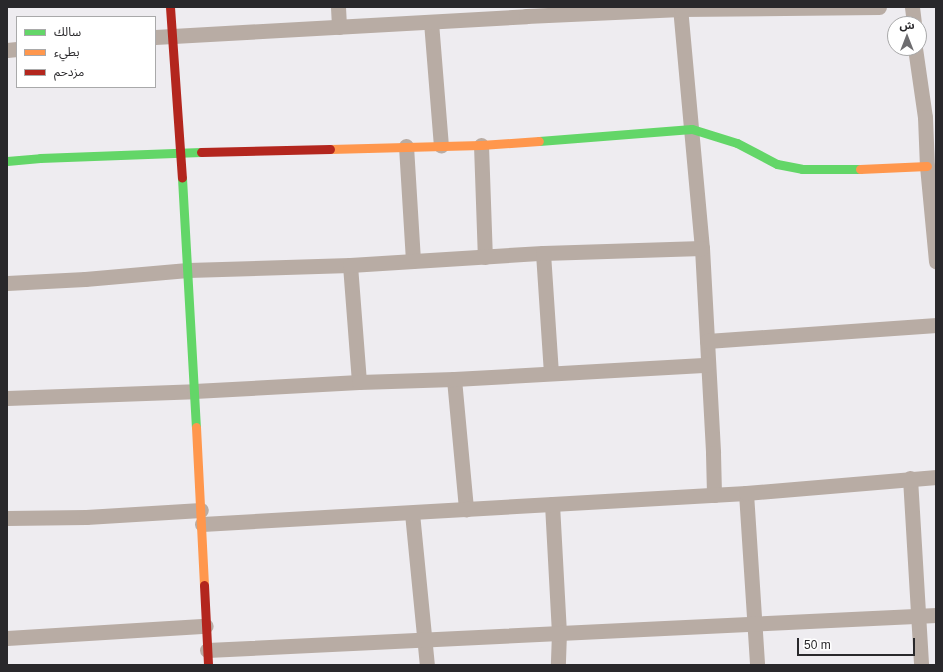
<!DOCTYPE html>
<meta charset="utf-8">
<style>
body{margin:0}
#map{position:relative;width:943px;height:672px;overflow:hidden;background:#eeecf0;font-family:Arial,"Noto Sans Arabic",sans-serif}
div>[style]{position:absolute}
.street>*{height:15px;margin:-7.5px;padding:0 7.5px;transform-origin:7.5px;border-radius:7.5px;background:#b8aca4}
.fast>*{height:9px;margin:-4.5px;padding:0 4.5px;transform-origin:4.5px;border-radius:4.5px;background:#63d668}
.slow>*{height:9px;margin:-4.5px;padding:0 4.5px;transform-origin:4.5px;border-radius:4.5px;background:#ff974d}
.jam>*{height:9px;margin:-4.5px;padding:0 4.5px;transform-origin:4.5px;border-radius:4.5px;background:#b3261e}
span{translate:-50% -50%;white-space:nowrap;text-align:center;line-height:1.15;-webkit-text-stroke:4px #fff;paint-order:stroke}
.frame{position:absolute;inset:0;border:8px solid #29282b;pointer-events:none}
.legend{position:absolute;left:16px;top:16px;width:140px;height:72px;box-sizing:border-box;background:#fff;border:1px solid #a9a9aa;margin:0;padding:5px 7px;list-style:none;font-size:12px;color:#29282b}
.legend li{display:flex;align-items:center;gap:8px;height:20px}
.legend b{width:20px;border:1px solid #a9a9aa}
.north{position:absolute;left:887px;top:16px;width:40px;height:40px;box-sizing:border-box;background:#fff;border:1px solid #a9a9aa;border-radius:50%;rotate:0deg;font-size:11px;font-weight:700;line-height:16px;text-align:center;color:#29282b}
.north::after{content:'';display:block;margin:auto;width:14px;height:18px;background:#6e6d70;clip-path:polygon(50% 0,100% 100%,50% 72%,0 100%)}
.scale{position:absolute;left:797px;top:638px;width:118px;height:18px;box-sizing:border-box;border:2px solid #29282b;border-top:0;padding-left:5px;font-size:12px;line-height:14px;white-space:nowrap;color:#29282b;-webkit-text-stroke:3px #fff;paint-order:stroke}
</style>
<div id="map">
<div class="street">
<div style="left:338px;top:7px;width:20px;rotate:87deg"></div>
<div style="left:680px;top:7px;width:242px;rotate:84.8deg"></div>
<div style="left:702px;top:248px;width:205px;rotate:86.9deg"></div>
<div style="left:713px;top:453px;width:42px;rotate:88.6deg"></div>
<div style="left:912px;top:7px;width:17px;rotate:83deg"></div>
<div style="left:431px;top:22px;width:124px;rotate:85.4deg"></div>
<div style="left:155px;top:37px;width:372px;rotate:-3.2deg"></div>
<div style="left:526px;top:16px;width:155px;rotate:-2.6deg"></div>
<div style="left:681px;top:9px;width:198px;rotate:-0.6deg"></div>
<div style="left:915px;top:48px;width:70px;rotate:81.8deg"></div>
<div style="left:925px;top:117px;width:49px;rotate:87.7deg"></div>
<div style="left:927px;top:166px;width:96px;rotate:84.6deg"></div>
<div style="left:7px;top:50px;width:10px;rotate:-6deg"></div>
<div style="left:481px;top:145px;width:112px;rotate:88deg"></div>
<div style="left:406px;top:146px;width:115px;rotate:86.5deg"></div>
<div style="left:543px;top:253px;width:120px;rotate:86.2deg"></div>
<div style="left:350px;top:265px;width:117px;rotate:85.6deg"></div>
<div style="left:7px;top:283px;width:78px;rotate:-2.9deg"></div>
<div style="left:85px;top:279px;width:103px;rotate:-5deg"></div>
<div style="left:188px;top:270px;width:162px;rotate:-1.8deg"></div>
<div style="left:350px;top:265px;width:193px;rotate:-3.6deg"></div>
<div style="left:543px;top:253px;width:159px;rotate:-1.8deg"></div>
<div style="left:707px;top:341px;width:230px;rotate:-4deg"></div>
<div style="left:454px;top:379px;width:131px;rotate:84.7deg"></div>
<div style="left:7px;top:398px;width:187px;rotate:-2.1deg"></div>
<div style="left:194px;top:391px;width:165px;rotate:-3.1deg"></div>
<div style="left:359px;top:382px;width:95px;rotate:-1.8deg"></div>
<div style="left:454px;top:379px;width:254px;rotate:-3.2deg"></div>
<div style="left:910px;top:478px;width:187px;rotate:86.6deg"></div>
<div style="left:746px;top:493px;width:172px;rotate:86.3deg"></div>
<div style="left:552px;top:504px;width:128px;rotate:86.9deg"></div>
<div style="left:559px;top:632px;width:33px;rotate:92deg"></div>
<div style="left:412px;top:513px;width:153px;rotate:84.4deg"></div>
<div style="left:7px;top:518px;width:79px;rotate:-0.7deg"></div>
<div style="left:86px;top:517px;width:115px;rotate:-3.5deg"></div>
<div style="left:202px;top:524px;width:545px;rotate:-3.26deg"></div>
<div style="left:746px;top:493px;width:191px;rotate:-4.8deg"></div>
<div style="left:7px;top:638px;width:199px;rotate:-3.5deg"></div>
<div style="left:207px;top:650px;width:730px;rotate:-2.75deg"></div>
</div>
<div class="fast">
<div style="left:539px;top:141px;width:153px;rotate:-4.5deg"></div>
<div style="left:692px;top:129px;width:47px;rotate:17.3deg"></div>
<div style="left:737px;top:143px;width:45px;rotate:27.7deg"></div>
<div style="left:777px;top:164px;width:25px;rotate:11deg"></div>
<div style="left:802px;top:169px;width:58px"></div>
<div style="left:7px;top:161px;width:33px;rotate:-5deg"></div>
<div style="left:40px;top:158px;width:161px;rotate:-2.1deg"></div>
<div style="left:182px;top:178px;width:249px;rotate:86.8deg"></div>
</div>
<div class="slow">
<div style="left:330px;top:149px;width:151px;rotate:-1.5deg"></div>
<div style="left:481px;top:145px;width:58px;rotate:-3.9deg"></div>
<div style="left:860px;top:169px;width:67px;rotate:-2.6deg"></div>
<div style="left:196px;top:427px;width:158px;rotate:87.1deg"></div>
</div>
<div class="jam">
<div style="left:170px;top:7px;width:171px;rotate:86deg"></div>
<div style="left:201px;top:152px;width:129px;rotate:-1.3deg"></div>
<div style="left:204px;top:585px;width:80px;rotate:87.1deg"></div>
</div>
<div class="frame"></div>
<ul class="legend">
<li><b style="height:5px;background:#63d668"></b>سالك</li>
<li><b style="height:5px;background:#ff974d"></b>بطيء</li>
<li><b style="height:5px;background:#b3261e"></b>مزدحم</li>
</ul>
<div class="north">ش</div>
<div class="scale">50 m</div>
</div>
